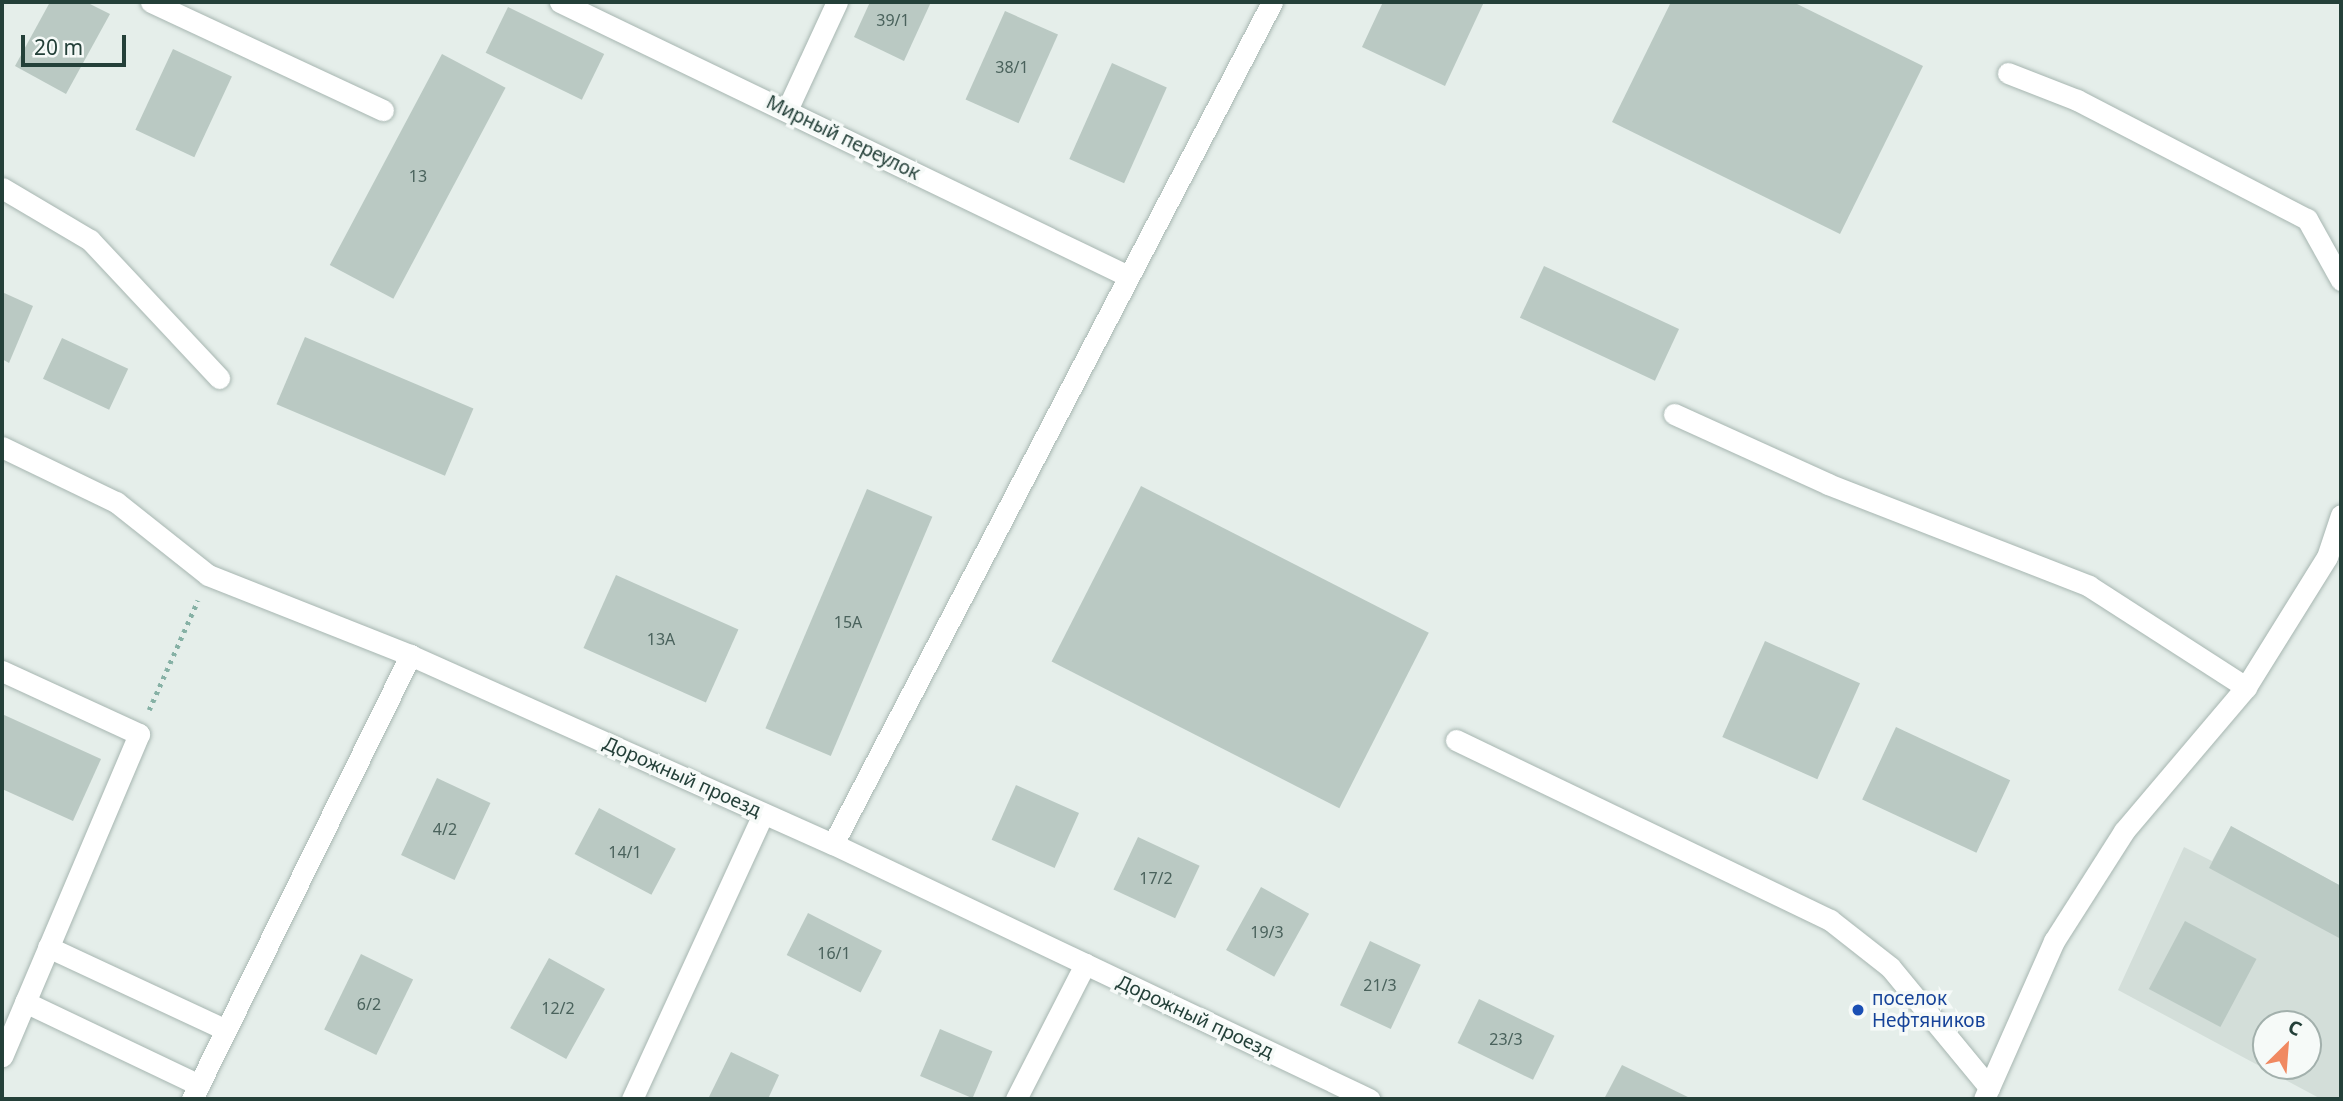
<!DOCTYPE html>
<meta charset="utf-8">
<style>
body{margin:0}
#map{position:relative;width:2343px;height:1101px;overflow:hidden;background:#e5eeea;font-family:"Noto Sans",sans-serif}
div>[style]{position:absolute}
.built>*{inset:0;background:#d3ded9}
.building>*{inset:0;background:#bac9c3;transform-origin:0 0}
.path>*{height:4.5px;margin-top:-2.25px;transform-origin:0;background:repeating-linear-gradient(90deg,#86b1a5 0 3.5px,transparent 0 8.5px)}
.roads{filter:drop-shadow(0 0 2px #a7b6b1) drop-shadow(0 0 2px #a7b6b1)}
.minor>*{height:21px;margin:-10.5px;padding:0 10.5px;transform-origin:10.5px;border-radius:10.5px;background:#fff}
.dots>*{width:19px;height:19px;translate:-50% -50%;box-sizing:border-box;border:4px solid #f6faf8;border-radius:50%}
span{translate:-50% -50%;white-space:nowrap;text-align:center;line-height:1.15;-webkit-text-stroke:7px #f6faf8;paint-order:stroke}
.number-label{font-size:16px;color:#4a625c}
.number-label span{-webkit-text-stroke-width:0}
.street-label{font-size:19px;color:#244039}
.transit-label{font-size:19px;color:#164399}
.left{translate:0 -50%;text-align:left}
.frame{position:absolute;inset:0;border:4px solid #244039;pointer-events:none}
.north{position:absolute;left:2252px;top:1010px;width:70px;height:70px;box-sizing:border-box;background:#f6faf8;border:2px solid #a2b0ac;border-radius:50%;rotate:25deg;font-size:19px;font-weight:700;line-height:28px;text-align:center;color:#244039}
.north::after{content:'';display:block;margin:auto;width:24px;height:32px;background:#f08961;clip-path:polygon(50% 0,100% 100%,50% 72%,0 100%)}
.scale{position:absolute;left:21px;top:35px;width:105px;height:32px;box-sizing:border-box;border:4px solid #244039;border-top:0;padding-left:9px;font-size:21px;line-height:24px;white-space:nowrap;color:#244039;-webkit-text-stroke:5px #f6faf8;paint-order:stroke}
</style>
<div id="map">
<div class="built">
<div style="clip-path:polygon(evenodd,2231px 826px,2341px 886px,2341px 1099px,2321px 1099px,2118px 990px,2184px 847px,2212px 861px,2231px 826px,2266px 1024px,2308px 1024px,2308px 1066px,2266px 1066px,2266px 1024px)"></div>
</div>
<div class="building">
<div style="clip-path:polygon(50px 2px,86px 2px,110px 14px,66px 94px,15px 66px)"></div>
<div style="clip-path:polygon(870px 2px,931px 2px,904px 61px,854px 37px)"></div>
<div style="clip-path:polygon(1383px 2px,1484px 2px,1445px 86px,1362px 47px)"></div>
<div style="clip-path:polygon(1671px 2px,1793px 2px,1923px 66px,1840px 234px,1612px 122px)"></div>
<div style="left:508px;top:7px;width:107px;height:51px;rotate:26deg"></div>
<div style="left:1005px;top:11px;width:58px;height:97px;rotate:24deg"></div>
<div style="left:173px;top:49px;width:65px;height:89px;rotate:25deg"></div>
<div style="left:442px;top:54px;width:72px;height:239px;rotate:28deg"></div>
<div style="left:1112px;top:63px;width:60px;height:105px;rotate:24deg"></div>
<div style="left:1544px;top:266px;width:149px;height:57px;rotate:25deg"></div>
<div style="clip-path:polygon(2px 292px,33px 306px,9px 363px,2px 359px)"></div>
<div style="left:305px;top:337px;width:183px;height:73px;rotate:23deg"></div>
<div style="left:62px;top:338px;width:73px;height:45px;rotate:25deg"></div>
<div style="left:1141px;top:486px;width:323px;height:197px;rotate:27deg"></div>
<div style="left:867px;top:489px;width:71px;height:260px;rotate:23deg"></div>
<div style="left:616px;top:575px;width:134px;height:80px;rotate:24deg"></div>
<div style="left:1765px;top:641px;width:104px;height:105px;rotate:24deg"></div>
<div style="clip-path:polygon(2px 714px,101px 759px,73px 821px,2px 789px)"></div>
<div style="left:1896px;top:727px;width:126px;height:80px;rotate:25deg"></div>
<div style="left:437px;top:778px;width:59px;height:85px;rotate:25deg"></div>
<div style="left:1016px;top:785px;width:69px;height:60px;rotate:24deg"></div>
<div style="left:599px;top:808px;width:87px;height:52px;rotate:28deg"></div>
<div style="clip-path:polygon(2231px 826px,2341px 886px,2341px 939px,2209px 868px)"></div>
<div style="left:1138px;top:837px;width:68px;height:58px;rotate:25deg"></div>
<div style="left:1261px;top:887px;width:55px;height:72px;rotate:29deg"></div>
<div style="left:808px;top:913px;width:83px;height:47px;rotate:27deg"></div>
<div style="left:2185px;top:921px;width:81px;height:77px;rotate:28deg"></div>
<div style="left:1370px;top:941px;width:56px;height:71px;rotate:25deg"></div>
<div style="left:361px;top:954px;width:58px;height:84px;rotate:26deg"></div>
<div style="left:549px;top:958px;width:64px;height:80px;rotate:29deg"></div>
<div style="left:1479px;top:999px;width:84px;height:49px;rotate:26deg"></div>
<div style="left:940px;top:1029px;width:57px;height:51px;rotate:23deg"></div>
<div style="clip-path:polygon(731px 1052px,779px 1075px,768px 1099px,708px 1099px)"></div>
<div style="clip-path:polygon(1622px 1065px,1692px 1099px,1604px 1099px)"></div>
</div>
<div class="path">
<div style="left:149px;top:710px;width:120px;rotate:-66deg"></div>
</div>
<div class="roads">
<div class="minor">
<div style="left:151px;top:2px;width:256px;rotate:25deg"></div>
<div style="left:560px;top:2px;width:626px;rotate:25.75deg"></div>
<div style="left:2008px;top:73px;width:74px;rotate:21.4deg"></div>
<div style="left:2077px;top:100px;width:259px;rotate:27.4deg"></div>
<div style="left:2307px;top:219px;width:70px;rotate:60.9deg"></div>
<div style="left:787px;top:110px;width:119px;rotate:-65.2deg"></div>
<div style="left:2px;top:188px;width:102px;rotate:30.6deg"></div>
<div style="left:90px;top:240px;width:189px;rotate:46.9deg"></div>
<div style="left:1674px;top:414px;width:169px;rotate:24.4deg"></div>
<div style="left:1828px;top:484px;width:280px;rotate:21.3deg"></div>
<div style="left:2089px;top:586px;width:187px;rotate:32.8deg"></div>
<div style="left:2px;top:447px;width:127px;rotate:25.8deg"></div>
<div style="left:116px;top:502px;width:117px;rotate:38.4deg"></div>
<div style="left:208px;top:575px;width:217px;rotate:21.6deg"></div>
<div style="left:410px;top:655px;width:463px;rotate:24.1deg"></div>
<div style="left:833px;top:844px;width:594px;rotate:25.44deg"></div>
<div style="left:2px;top:671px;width:151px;rotate:24.7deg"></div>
<div style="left:139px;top:734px;width:350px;rotate:113deg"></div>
<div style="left:1456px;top:740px;width:415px;rotate:25.7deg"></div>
<div style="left:1830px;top:920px;width:76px;rotate:38.1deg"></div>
<div style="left:1890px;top:967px;width:156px;rotate:50.5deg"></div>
<div style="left:833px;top:844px;width:950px;rotate:-62.46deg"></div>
<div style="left:48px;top:947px;width:196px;rotate:25deg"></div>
<div style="left:25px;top:1002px;width:193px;rotate:25.5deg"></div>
<div style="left:192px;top:1099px;width:495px;rotate:-63.8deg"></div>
<div style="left:632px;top:1099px;width:314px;rotate:-65.3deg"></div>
<div style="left:1016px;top:1099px;width:152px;rotate:-62.9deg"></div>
<div style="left:1984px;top:1099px;width:173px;rotate:-66.1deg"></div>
<div style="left:2054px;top:941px;width:130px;rotate:-57.5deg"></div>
<div style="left:2124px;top:831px;width:189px;rotate:-49.7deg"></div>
<div style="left:2246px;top:687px;width:153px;rotate:-58.1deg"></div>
<div style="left:2327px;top:557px;width:44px;rotate:-71.6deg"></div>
</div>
</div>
<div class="dots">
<div style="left:1858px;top:1010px;background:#1a4fb4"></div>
</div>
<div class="number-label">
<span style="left:893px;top:20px">39/1</span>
<span style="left:1012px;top:67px">38/1</span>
<span style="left:418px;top:176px">13</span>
<span style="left:848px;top:622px">15А</span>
<span style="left:661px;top:639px">13А</span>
<span style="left:445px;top:829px">4/2</span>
<span style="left:625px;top:852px">14/1</span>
<span style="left:1156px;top:878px">17/2</span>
<span style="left:1267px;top:932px">19/3</span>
<span style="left:834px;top:953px">16/1</span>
<span style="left:1380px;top:985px">21/3</span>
<span style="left:369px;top:1004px">6/2</span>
<span style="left:558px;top:1008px">12/2</span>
<span style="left:1506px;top:1039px">23/3</span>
</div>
<div class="street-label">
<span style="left:843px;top:138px;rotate:26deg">Мирный переулок</span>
<span style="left:682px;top:777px;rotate:24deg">Дорожный проезд</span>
<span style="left:1195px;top:1017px;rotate:25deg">Дорожный проезд</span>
</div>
<div class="transit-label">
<span class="left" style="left:1872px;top:1010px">поселок<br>Нефтяников</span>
</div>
<div class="frame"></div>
<div class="north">С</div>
<div class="scale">20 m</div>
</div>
